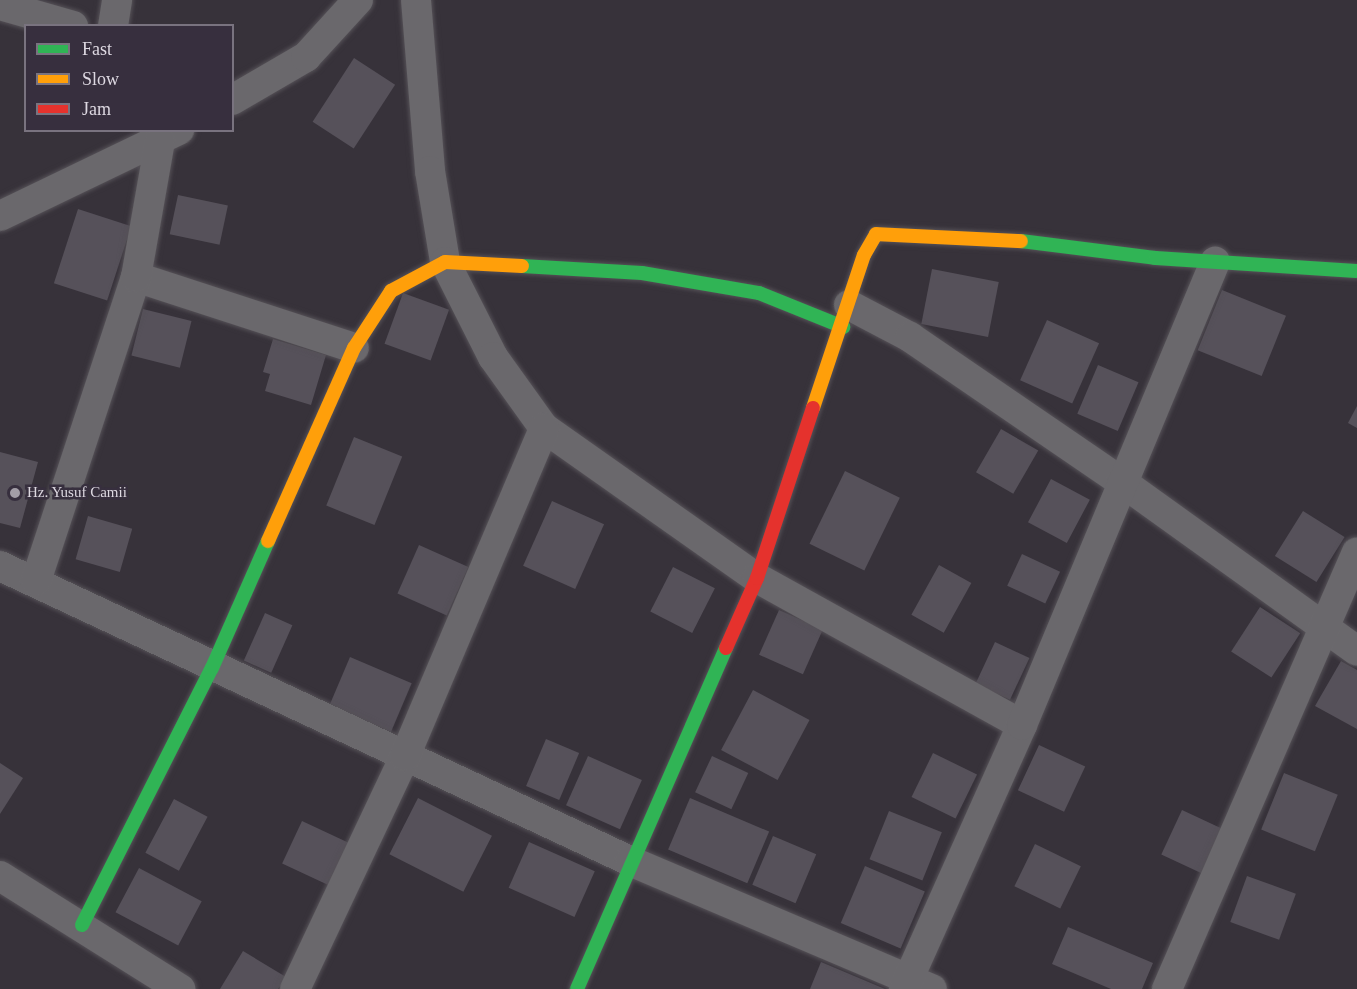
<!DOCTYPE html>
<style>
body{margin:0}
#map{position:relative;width:1357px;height:989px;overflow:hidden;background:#37323a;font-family:"Times New Roman",serif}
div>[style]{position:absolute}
.building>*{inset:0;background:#56515a;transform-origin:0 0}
.roads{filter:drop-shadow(0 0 2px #555157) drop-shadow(0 0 2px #555157)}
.street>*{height:30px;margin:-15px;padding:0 15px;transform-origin:15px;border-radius:15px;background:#6a686c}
.fast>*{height:14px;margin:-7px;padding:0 7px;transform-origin:7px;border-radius:7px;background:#30b455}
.slow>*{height:14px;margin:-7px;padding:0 7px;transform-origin:7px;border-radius:7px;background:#ff9f0a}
.jam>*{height:14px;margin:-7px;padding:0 7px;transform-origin:7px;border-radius:7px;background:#e5322d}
.dots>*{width:16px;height:16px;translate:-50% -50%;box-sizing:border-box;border:3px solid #372f3e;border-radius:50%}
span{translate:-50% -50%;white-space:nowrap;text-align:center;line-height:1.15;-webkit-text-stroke:5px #372f3e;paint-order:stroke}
.poi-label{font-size:15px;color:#ddd8e1}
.left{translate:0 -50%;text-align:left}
.legend{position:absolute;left:24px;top:24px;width:210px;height:108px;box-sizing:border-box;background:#372f3e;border:2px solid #79737f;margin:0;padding:8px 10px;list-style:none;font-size:18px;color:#ddd8e1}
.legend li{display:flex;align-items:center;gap:12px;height:30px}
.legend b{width:30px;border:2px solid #79737f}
</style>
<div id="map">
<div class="building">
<div style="left:354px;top:58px;width:49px;height:76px;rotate:33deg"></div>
<div style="left:178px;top:195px;width:51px;height:40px;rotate:12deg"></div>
<div style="left:78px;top:209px;width:56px;height:78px;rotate:18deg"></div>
<div style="left:932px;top:269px;width:68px;height:56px;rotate:11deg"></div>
<div style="left:1222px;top:290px;width:69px;height:65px;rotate:22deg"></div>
<div style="left:403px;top:293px;width:49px;height:54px;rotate:20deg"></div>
<div style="left:143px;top:309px;width:50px;height:48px;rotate:14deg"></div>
<div style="left:1047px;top:320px;width:57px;height:66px;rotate:24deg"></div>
<div style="clip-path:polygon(273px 339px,326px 355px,311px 405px,265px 391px,270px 374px,263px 372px)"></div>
<div style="left:1098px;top:365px;width:44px;height:53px;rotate:23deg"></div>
<div style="clip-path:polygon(1357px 406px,1357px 428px,1348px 423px)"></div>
<div style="left:1001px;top:429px;width:43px;height:50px;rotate:30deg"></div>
<div style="left:354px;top:437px;width:52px;height:74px;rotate:22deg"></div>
<div style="clip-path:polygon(0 452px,38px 462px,20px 528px,0 523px)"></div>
<div style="left:845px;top:471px;width:61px;height:81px;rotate:26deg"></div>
<div style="left:1051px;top:479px;width:44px;height:49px;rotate:28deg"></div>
<div style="left:552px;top:501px;width:57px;height:71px;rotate:24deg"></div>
<div style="left:1303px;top:511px;width:49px;height:53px;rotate:32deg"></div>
<div style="left:88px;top:516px;width:46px;height:45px;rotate:16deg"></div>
<div style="left:419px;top:545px;width:54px;height:53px;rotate:24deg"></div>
<div style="left:1022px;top:554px;width:42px;height:35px;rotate:25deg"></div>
<div style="left:939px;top:565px;width:37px;height:57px;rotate:29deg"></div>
<div style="left:673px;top:567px;width:47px;height:50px;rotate:27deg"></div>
<div style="left:1260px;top:607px;width:48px;height:53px;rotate:33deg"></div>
<div style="left:779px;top:610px;width:48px;height:49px;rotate:24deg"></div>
<div style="left:265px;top:613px;width:30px;height:52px;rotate:24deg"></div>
<div style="left:995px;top:642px;width:38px;height:46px;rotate:25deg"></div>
<div style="left:350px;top:657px;width:67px;height:53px;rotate:23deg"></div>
<div style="clip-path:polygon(1341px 661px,1357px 670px,1357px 729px,1315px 706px)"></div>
<div style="left:753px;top:690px;width:64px;height:68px;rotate:28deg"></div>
<div style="left:546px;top:739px;width:36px;height:51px;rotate:23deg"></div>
<div style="left:1039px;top:745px;width:51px;height:50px;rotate:25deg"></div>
<div style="left:933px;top:753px;width:49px;height:49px;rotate:26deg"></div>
<div style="left:588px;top:756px;width:59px;height:54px;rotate:24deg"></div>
<div style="left:712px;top:756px;width:40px;height:40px;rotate:25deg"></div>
<div style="clip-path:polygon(0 763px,23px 778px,0 814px)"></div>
<div style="left:1284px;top:773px;width:58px;height:61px;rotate:22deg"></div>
<div style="left:418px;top:798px;width:83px;height:63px;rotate:27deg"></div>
<div style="left:690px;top:798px;width:86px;height:56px;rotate:23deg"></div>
<div style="left:174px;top:799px;width:38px;height:61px;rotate:28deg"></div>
<div style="left:1182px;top:810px;width:45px;height:49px;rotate:25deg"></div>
<div style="left:889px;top:811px;width:57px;height:52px;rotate:22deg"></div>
<div style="left:302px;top:821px;width:52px;height:47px;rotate:25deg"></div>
<div style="left:773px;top:836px;width:47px;height:53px;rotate:23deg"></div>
<div style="left:529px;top:842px;width:72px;height:50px;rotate:24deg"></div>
<div style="left:1035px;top:844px;width:51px;height:47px;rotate:26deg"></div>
<div style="left:865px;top:866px;width:65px;height:62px;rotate:23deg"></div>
<div style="left:139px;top:868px;width:71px;height:50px;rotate:28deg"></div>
<div style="left:1247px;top:876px;width:52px;height:49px;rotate:20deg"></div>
<div style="clip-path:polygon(1068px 927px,1153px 963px,1142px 989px,1111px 989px,1052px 964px)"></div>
<div style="clip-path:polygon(243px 951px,286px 977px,278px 989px,220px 989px)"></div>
<div style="clip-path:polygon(821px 962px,885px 989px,810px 989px)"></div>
</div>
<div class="roads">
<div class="street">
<div style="left:416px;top:0;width:172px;rotate:85.3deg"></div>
<div style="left:430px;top:171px;width:92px;rotate:80.6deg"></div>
<div style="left:445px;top:262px;width:106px;rotate:63.2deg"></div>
<div style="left:493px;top:357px;width:87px;rotate:54.3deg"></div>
<div style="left:544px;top:428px;width:261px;rotate:35.2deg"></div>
<div style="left:757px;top:578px;width:303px;rotate:29deg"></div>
<div style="left:0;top:5px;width:76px;rotate:16deg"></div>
<div style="left:113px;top:26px;width:26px;rotate:-81deg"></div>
<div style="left:232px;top:100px;width:86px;rotate:-30.2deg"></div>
<div style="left:306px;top:57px;width:77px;rotate:-47.6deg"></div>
<div style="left:0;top:216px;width:199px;rotate:-25.7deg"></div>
<div style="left:136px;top:277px;width:229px;rotate:18deg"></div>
<div style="left:849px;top:305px;width:69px;rotate:27.7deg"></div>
<div style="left:910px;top:337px;width:257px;rotate:34.4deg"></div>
<div style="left:1122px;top:482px;width:289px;rotate:35.7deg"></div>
<div style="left:0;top:566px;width:696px;rotate:25.09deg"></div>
<div style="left:630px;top:861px;width:328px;rotate:23deg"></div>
<div style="left:36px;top:581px;width:320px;rotate:-71.8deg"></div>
<div style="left:136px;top:277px;width:138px;rotate:-80deg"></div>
<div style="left:0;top:876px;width:213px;rotate:32.1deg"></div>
<div style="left:295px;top:989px;width:258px;rotate:-64.7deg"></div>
<div style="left:405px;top:756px;width:356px;rotate:-67deg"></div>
<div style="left:904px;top:989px;width:289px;rotate:-65.9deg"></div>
<div style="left:1022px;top:725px;width:502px;rotate:-67.37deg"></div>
<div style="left:1167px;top:989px;width:476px;rotate:-66.5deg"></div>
</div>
<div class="fast">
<div style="left:1021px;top:241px;width:135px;rotate:7.2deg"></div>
<div style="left:1155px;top:258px;width:202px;rotate:3.7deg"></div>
<div style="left:522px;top:266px;width:120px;rotate:3.3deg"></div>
<div style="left:642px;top:273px;width:119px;rotate:9.7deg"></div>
<div style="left:759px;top:293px;width:91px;rotate:22deg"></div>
<div style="left:82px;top:925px;width:288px;rotate:-63.2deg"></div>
<div style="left:212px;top:668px;width:139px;rotate:-66.2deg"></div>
<div style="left:577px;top:989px;width:372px;rotate:-66.4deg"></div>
</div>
<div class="slow">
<div style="left:813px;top:408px;width:161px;rotate:-71.6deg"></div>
<div style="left:864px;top:255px;width:24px;rotate:-60deg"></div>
<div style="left:876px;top:234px;width:145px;rotate:2.8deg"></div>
<div style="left:268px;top:541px;width:211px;rotate:-66deg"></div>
<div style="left:354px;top:348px;width:68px;rotate:-57deg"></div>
<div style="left:391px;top:291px;width:61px;rotate:-28.2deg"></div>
<div style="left:445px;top:262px;width:77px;rotate:3deg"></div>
</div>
<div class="jam">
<div style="left:726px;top:648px;width:77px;rotate:-66.1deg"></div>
<div style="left:757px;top:578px;width:179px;rotate:-71.8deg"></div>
</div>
</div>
<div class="dots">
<div style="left:15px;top:493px;background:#a39ea7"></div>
</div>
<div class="poi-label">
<span class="left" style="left:27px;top:493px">Hz. Yusuf Camii</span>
</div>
<ul class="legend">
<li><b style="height:8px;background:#30b455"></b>Fast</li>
<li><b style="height:8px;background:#ff9f0a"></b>Slow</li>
<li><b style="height:8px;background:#e5322d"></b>Jam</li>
</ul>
</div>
